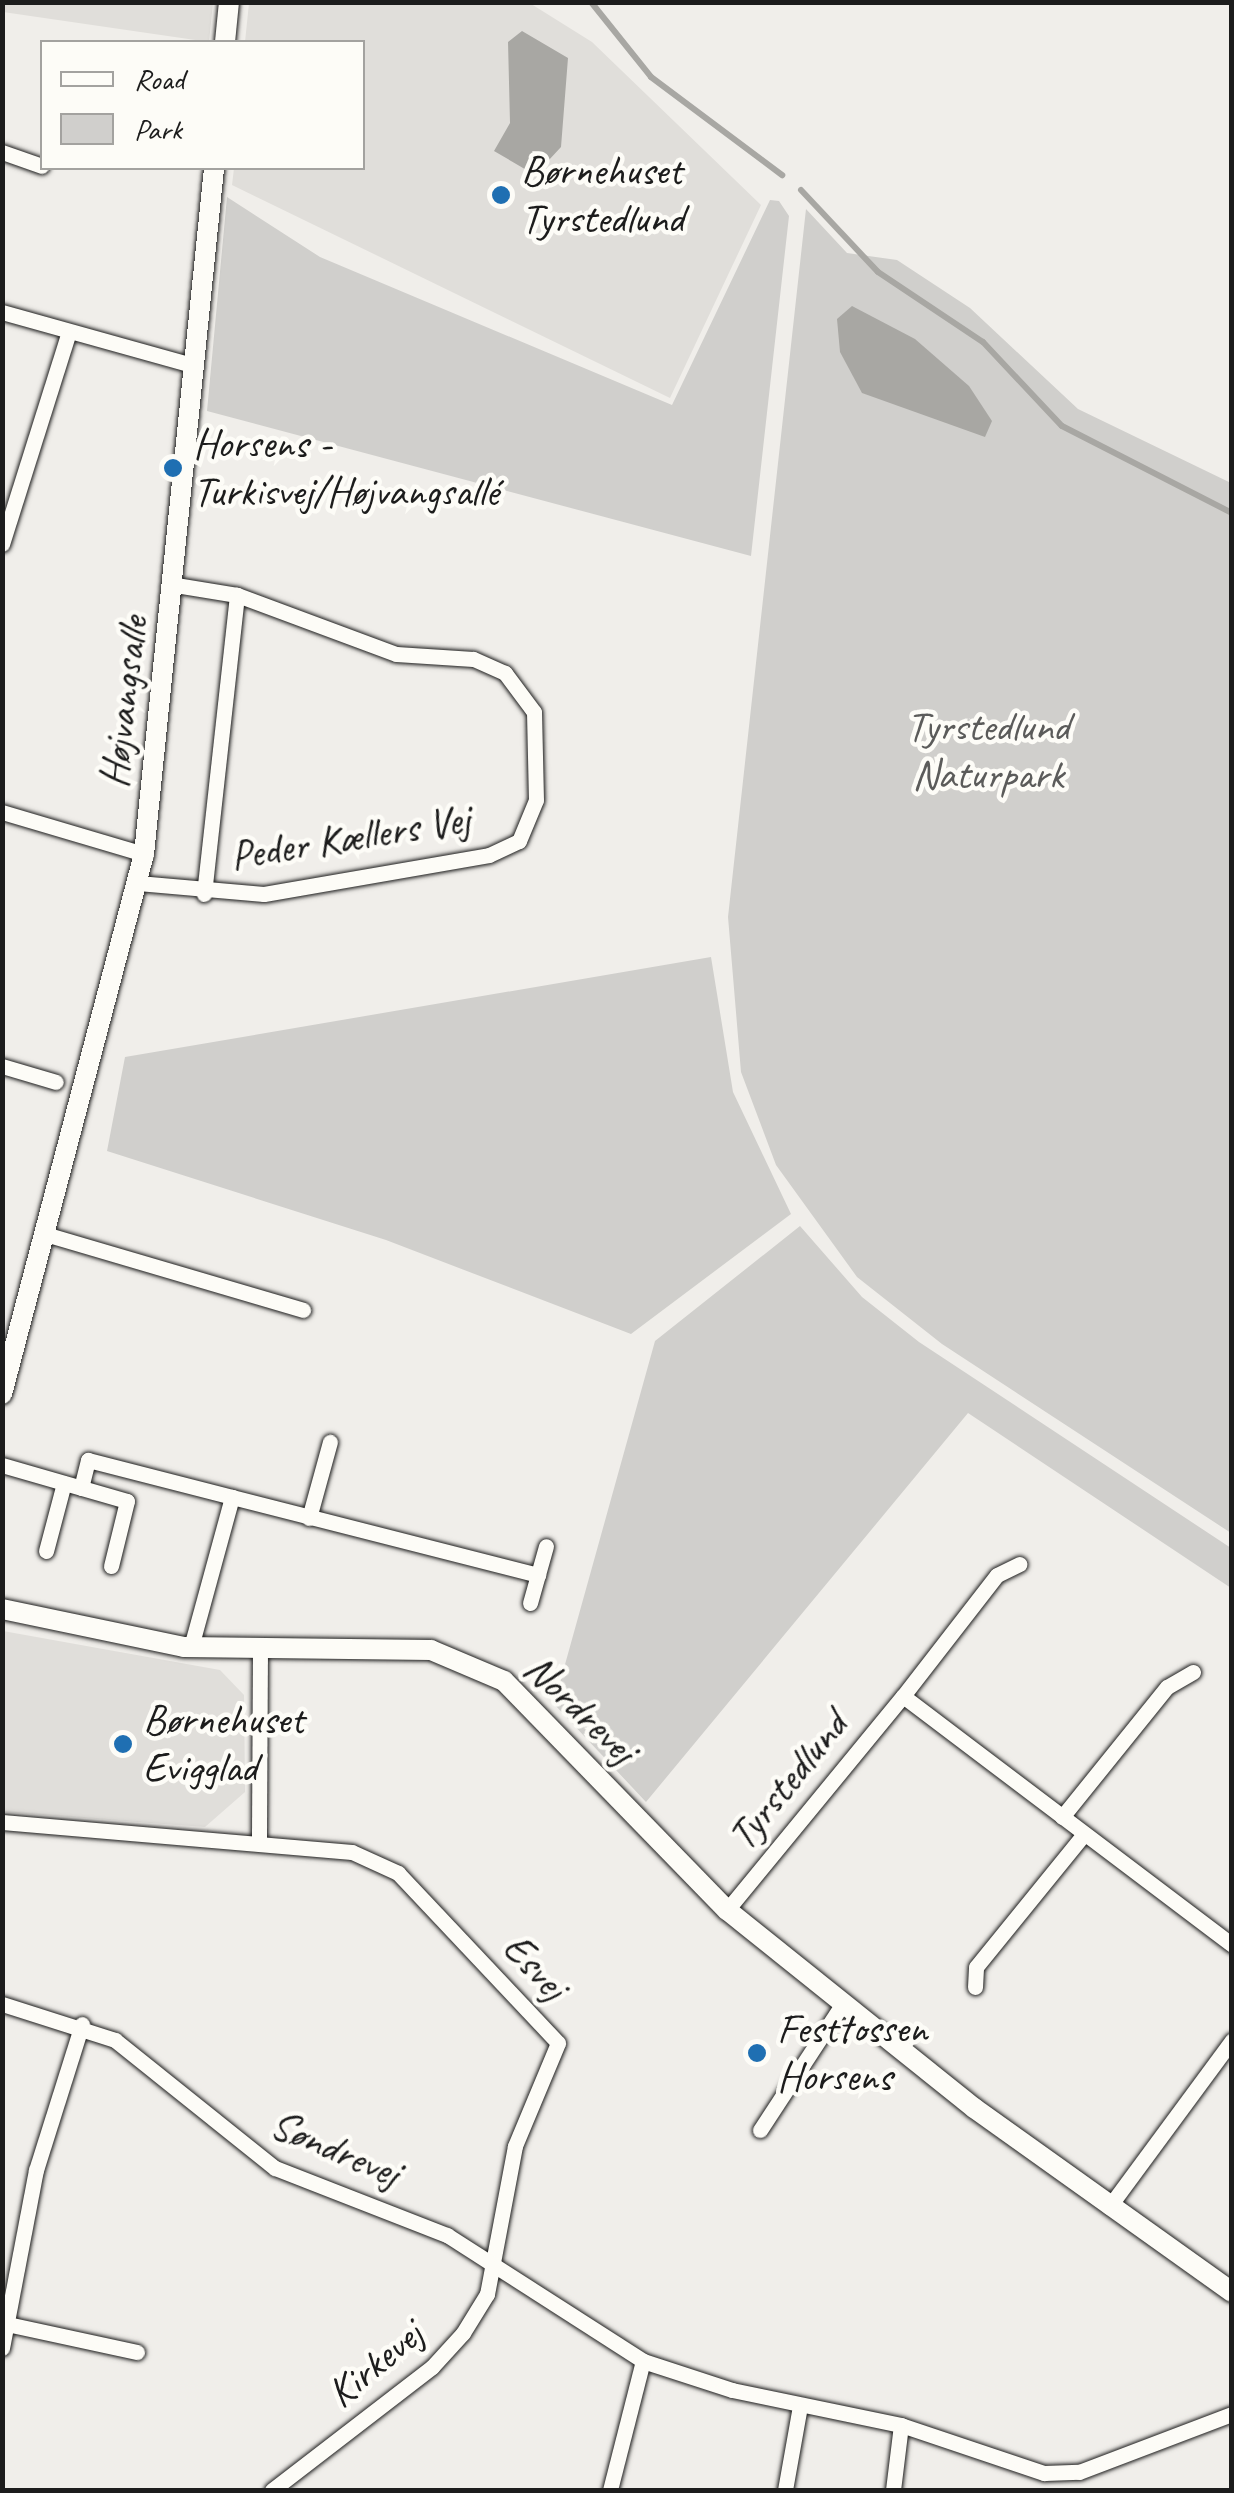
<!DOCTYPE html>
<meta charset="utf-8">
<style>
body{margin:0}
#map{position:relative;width:1234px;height:2493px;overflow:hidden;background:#f0eeea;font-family:Caveat,sans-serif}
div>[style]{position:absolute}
.built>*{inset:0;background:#e0deda}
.green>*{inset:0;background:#d0cfcc}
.water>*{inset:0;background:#a8a7a3}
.stream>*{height:6px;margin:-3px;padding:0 3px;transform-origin:3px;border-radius:3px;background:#a8a7a3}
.roads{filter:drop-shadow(0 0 2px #1c1c1c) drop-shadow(0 0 2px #1c1c1c)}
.minor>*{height:15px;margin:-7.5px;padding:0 7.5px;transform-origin:7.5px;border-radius:7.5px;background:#fdfcf7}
.tertiary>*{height:20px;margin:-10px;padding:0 10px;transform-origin:10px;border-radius:10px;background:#fdfcf7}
.dots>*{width:28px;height:28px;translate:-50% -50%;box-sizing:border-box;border:5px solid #fdfcf7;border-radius:50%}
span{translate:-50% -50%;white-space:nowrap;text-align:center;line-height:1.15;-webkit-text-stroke:9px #fdfcf7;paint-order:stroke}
.poi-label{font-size:42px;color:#1c1c1c}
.left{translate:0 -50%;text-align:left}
.street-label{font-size:42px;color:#1c1c1c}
.park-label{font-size:42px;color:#5b5b5a}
.frame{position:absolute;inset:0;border:5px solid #1c1c1c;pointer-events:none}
.legend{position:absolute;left:40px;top:40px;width:325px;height:130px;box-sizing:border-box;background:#fdfcf7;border:2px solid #a3a29f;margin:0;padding:12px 18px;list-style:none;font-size:30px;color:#1c1c1c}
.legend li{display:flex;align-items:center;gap:20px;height:50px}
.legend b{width:50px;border:2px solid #a3a29f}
</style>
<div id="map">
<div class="built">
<div style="clip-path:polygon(528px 2px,592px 42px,761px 205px,670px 398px,232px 185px,234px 168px,362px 168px,362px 42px,245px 42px,249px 3px)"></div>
<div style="clip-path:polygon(2px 3px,3px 2px,213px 3px,209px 42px,3px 12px)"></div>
<div style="clip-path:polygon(3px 1631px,220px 1670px,244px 1695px,245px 1792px,205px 1827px,3px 1812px)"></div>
</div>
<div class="green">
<div style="clip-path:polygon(227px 197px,320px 257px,672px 405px,770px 200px,779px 201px,789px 216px,751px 556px,207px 411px)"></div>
<div style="clip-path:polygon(806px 209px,847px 253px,897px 260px,970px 308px,1078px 409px,1231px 483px,1231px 1533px,942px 1344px,857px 1277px,776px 1165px,741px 1072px,728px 917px)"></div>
<div style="clip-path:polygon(711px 957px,733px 1092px,791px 1214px,631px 1334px,386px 1240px,107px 1151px,125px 1057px)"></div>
<div style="clip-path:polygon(800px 1226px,862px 1297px,919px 1342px,1231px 1548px,1231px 1588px,968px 1413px,646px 1802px,554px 1704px,655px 1341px)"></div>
</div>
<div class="water">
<div style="clip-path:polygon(522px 31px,568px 58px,561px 147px,535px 175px,494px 151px,510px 123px,508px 42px)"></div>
<div style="clip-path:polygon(852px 306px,915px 339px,969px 386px,992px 421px,985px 437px,862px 393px,840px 352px,837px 319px)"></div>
</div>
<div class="stream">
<div style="left:591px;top:2px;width:96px;rotate:51.3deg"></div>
<div style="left:651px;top:77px;width:164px;rotate:36.8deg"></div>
<div style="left:801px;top:190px;width:112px;rotate:46.8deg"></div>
<div style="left:878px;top:272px;width:126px;rotate:33.7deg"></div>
<div style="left:983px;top:342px;width:115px;rotate:46.8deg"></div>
<div style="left:1062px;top:426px;width:191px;rotate:27.1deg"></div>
</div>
<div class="roads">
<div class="minor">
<div style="left:2px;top:152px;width:42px;rotate:19.3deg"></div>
<div style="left:2px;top:312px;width:200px;rotate:15.6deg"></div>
<div style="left:2px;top:544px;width:222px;rotate:-72.5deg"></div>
<div style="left:2px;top:812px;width:148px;rotate:16.5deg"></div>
<div style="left:138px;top:883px;width:126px;rotate:5deg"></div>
<div style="left:264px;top:894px;width:228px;rotate:-9.8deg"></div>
<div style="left:489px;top:855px;width:33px;rotate:-25deg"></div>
<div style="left:519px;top:841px;width:44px;rotate:-67.5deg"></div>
<div style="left:536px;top:800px;width:88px;rotate:-91.3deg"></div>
<div style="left:534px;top:712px;width:49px;rotate:-126.6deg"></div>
<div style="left:505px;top:673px;width:35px;rotate:-156deg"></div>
<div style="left:473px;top:659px;width:77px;rotate:-176.3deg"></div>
<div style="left:396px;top:654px;width:170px;rotate:-159.6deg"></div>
<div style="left:237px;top:595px;width:62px;rotate:-170.7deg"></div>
<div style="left:204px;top:894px;width:301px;rotate:-83.7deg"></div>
<div style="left:2px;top:1066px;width:56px;rotate:16.5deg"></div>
<div style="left:45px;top:1234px;width:269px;rotate:16.4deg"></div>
<div style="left:2px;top:1465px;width:130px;rotate:16.1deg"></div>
<div style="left:127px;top:1501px;width:67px;rotate:103.8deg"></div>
<div style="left:81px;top:1488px;width:29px;rotate:-76deg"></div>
<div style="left:88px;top:1460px;width:149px;rotate:14.4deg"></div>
<div style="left:232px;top:1497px;width:156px;rotate:105.3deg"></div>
<div style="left:232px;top:1497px;width:316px;rotate:14.3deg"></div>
<div style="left:309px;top:1518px;width:79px;rotate:-74.6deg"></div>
<div style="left:46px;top:1551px;width:70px;rotate:-75.2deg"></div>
<div style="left:530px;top:1603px;width:59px;rotate:-74.3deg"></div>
<div style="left:903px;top:1696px;width:153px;rotate:-52.2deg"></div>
<div style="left:997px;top:1575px;width:25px;rotate:-26deg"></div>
<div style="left:1062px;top:1817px;width:167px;rotate:-51.1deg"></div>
<div style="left:1167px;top:1687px;width:30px;rotate:-30deg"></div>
<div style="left:2px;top:1822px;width:351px;rotate:4.9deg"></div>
<div style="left:352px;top:1852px;width:51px;rotate:24.5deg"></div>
<div style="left:398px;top:1873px;width:233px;rotate:46.7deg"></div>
<div style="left:558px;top:2043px;width:112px;rotate:112.7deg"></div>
<div style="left:515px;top:2146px;width:151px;rotate:100.7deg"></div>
<div style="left:487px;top:2294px;width:46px;rotate:121.6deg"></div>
<div style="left:463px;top:2333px;width:46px;rotate:132.4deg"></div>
<div style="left:432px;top:2367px;width:202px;rotate:142.4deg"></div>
<div style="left:259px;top:1837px;width:185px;rotate:-89.7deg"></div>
<div style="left:727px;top:1910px;width:277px;rotate:-50.6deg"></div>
<div style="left:903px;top:1696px;width:413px;rotate:37.1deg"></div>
<div style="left:975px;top:1987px;width:20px;rotate:-87deg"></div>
<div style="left:976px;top:1967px;width:171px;rotate:-50.9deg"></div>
<div style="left:2px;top:2004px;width:119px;rotate:17.7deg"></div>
<div style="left:115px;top:2040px;width:205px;rotate:38.7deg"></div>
<div style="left:275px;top:2168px;width:185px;rotate:21.3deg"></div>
<div style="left:447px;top:2235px;width:233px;rotate:32.7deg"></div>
<div style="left:643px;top:2361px;width:94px;rotate:18deg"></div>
<div style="left:732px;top:2390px;width:173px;rotate:11.7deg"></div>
<div style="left:901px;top:2425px;width:151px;rotate:18.6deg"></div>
<div style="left:1044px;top:2473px;width:35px;rotate:-2deg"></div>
<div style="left:1079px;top:2472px;width:164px;rotate:-20.8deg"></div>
<div style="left:760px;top:2130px;width:152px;rotate:-56.8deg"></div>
<div style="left:1109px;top:2207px;width:207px;rotate:-53.6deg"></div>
<div style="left:7px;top:2324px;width:133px;rotate:12.2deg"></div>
<div style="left:2px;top:2348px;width:181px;rotate:-79.2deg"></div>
<div style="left:36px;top:2170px;width:153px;rotate:-72.5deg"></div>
<div style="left:610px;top:2490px;width:133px;rotate:-75.7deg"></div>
<div style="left:785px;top:2490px;width:85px;rotate:-79.9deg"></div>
<div style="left:893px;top:2490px;width:65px;rotate:-83deg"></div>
</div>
<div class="tertiary">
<div style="left:225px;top:42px;width:40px;rotate:-84.3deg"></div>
<div style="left:2px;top:1394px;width:558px;rotate:-75.27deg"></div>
<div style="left:144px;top:854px;width:690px;rotate:-84.17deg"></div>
<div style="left:2px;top:1609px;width:186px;rotate:11.8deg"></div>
<div style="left:184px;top:1647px;width:247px;rotate:0.7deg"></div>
<div style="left:431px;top:1650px;width:79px;rotate:23deg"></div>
<div style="left:504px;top:1681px;width:320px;rotate:45.8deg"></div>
<div style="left:727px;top:1910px;width:317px;rotate:38.7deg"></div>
<div style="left:974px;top:2108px;width:317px;rotate:35.5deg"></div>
</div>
</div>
<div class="dots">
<div style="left:501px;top:195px;background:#1f6fb2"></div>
<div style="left:173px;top:468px;background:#1f6fb2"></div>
<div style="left:123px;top:1744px;background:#1f6fb2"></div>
<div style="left:757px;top:2053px;background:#1f6fb2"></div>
</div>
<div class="poi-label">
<span class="left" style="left:521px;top:195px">Børnehuset<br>Tyrstedlund</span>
<span class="left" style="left:193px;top:468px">Horsens -<br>Turkisvej/Højvangsallé</span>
<span class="left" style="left:143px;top:1744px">Børnehuset<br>Evigglad</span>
<span class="left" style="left:777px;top:2053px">Festtossen<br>Horsens</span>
</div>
<div class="street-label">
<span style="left:124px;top:702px;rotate:-83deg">Højvangsalle</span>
<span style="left:350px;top:838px;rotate:-9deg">Peder Kællers Vej</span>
<span style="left:580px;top:1709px;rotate:44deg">Nordrevej</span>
<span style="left:788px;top:1781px;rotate:-51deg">Tyrstedlund</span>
<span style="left:535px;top:1967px;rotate:47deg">Esvej</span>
<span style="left:335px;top:2149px;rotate:23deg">Søndrevej</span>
<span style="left:375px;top:2364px;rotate:-40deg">Kirkevej</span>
</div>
<div class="park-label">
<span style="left:988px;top:751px">Tyrstedlund<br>Naturpark</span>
</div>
<div class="frame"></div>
<ul class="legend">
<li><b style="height:12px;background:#fdfcf7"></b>Road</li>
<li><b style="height:28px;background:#d0cfcc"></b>Park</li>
</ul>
</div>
